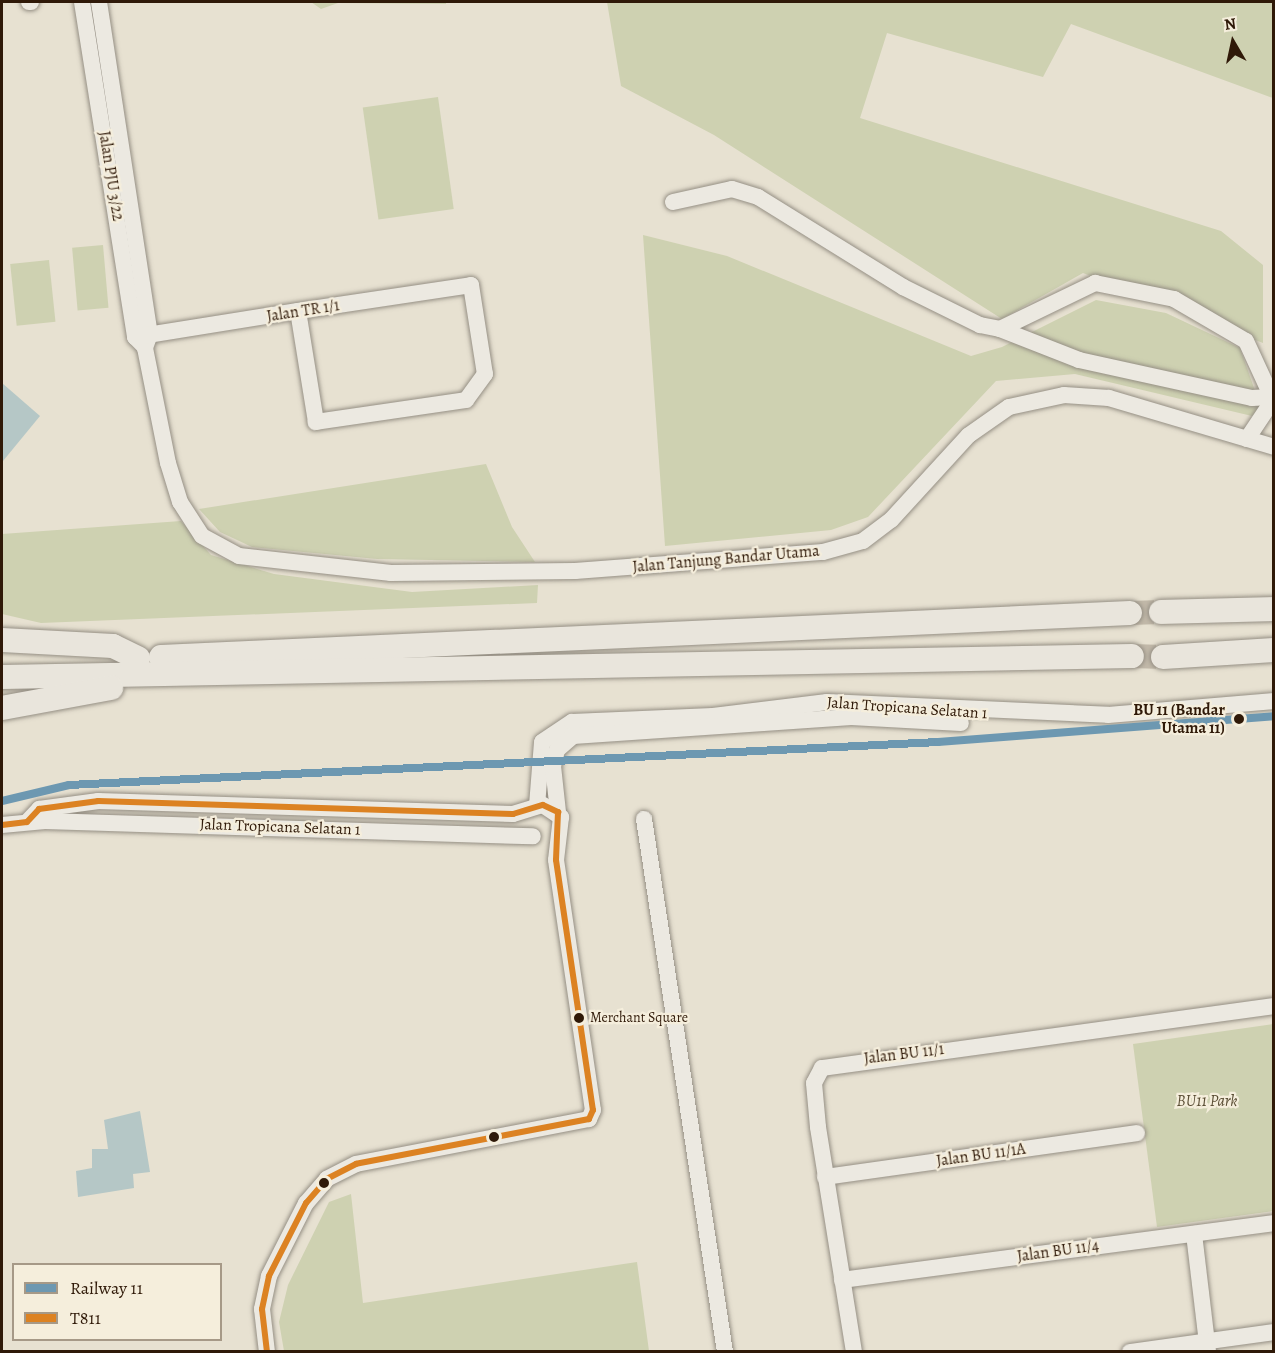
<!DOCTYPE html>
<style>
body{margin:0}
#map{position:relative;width:1275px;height:1353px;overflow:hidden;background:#e7e1d1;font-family:Alegreya,serif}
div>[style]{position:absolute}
.green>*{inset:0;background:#ced1b1;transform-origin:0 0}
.water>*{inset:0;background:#b5c7c6}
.highway-tunnel>*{height:24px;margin-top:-12px;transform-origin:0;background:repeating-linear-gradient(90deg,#c2b9a9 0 24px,transparent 0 36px)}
.roads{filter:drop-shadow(0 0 2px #958f84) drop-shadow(0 0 2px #958f84)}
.minor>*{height:16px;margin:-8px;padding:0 8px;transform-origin:8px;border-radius:8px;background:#ece9e1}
.highway>*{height:24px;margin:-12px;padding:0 12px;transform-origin:12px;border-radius:12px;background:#e9e5dc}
.bus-1>*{height:6px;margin:-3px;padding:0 3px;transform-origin:3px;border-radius:3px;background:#dc8222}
.rail-1>*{height:8px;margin:-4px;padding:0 4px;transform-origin:4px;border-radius:4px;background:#6d98b1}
.dots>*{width:16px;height:16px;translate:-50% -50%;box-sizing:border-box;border:3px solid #f5eedc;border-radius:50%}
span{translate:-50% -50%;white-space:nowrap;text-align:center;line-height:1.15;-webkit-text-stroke:4.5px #f5eedc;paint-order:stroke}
.bus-label{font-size:14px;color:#2f1908}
.left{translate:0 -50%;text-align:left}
.street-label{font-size:16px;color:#2f1908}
.stop-label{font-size:16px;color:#2f1908;font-weight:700}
.right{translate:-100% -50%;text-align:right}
.park-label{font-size:16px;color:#594c33;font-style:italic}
.frame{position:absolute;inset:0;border:3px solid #2f1908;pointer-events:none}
.legend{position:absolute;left:12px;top:1263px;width:210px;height:78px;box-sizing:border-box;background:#f5eedc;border:2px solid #a69987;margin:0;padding:8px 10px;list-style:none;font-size:18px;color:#2f1908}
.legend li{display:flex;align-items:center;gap:12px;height:30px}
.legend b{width:30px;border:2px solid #a69987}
.north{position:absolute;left:1203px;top:12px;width:60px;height:60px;-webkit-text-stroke:4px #f5eedc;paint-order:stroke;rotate:351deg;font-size:16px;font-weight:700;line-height:24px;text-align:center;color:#2f1908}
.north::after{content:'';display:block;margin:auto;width:21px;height:27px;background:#2f1908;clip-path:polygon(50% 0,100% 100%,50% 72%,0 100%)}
</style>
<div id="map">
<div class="green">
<div style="clip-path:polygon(311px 2px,446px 2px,446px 4px,338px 3px,321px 9px)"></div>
<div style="clip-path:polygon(607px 2px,1273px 2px,1273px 98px,1071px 24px,1043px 77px,887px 33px,860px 118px,1221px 231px,1263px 265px,1263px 343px,1083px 273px,1002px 319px,714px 135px,621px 86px)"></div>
<div style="left:438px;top:97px;width:113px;height:76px;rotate:82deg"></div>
<div style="clip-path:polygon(643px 235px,727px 256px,971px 356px,1002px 347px,1096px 300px,1166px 313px,1240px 348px,1261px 408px,1252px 416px,1075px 374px,996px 381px,868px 517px,831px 530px,665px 546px)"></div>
<div style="left:103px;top:245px;width:63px;height:31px;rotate:85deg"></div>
<div style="left:49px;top:260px;width:62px;height:39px;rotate:84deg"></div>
<div style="clip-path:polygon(486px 464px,512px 527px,535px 562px,377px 559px,252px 547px,220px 532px,199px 509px)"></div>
<div style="clip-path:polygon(181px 521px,211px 555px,274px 574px,412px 592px,538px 585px,537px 603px,41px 623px,2px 614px,2px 534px)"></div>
<div style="clip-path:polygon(1273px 1024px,1273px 1211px,1157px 1227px,1133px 1044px)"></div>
<div style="clip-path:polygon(351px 1194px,363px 1303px,637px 1262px,649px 1351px,284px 1351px,279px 1322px,288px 1285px,329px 1202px)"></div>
</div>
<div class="water">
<div style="clip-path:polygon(2px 383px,40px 416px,3px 461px,2px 460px)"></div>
<div style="clip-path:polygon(140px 1111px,150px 1172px,133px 1174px,134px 1188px,78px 1197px,76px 1171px,92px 1168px,92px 1149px,108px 1149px,104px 1120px)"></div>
</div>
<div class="highway-tunnel">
<div style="left:1130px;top:613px;width:31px;rotate:-2deg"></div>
<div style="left:1132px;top:656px;width:31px;rotate:2deg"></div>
</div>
<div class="roads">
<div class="minor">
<div style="left:29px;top:2px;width:2px"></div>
<div style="left:82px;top:2px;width:339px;rotate:81deg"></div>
<div style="left:135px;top:337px;width:11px;rotate:45deg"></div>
<div style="left:99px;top:2px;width:336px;rotate:81.3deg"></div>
<div style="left:150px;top:334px;width:15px;rotate:110deg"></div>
<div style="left:145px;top:348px;width:117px;rotate:78.7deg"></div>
<div style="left:168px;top:463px;width:41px;rotate:72.9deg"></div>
<div style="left:180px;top:502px;width:40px;rotate:57.1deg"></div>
<div style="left:202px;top:536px;width:42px;rotate:28.4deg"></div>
<div style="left:239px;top:556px;width:153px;rotate:6.4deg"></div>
<div style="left:391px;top:573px;width:184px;rotate:-0.6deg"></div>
<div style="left:575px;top:571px;width:249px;rotate:-4.4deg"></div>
<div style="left:823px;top:552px;width:41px;rotate:-15.4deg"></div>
<div style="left:863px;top:541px;width:35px;rotate:-37deg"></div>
<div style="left:891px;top:520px;width:115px;rotate:-47.5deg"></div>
<div style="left:969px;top:435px;width:49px;rotate:-35deg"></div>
<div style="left:1009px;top:407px;width:56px;rotate:-12.3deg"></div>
<div style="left:1064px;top:395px;width:45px;rotate:3.8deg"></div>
<div style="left:1109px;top:398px;width:172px;rotate:16.5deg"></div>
<div style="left:673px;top:202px;width:60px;rotate:-12.4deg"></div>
<div style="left:732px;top:189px;width:27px;rotate:17deg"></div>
<div style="left:758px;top:197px;width:171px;rotate:31.8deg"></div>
<div style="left:903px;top:287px;width:86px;rotate:26.3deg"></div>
<div style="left:980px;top:325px;width:20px;rotate:11deg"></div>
<div style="left:1000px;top:329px;width:106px;rotate:-25.8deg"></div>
<div style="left:1095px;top:283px;width:81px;rotate:11.4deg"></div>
<div style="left:1174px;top:299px;width:83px;rotate:30.3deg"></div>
<div style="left:1246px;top:341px;width:67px;rotate:65.3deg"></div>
<div style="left:1000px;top:329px;width:85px;rotate:21.4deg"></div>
<div style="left:1079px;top:360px;width:177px;rotate:12.4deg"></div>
<div style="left:1252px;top:398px;width:19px;rotate:-3deg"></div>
<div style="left:135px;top:337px;width:165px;rotate:-9.1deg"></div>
<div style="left:298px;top:311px;width:175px;rotate:-8.5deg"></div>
<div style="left:471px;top:285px;width:90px;rotate:81.1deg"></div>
<div style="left:485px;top:374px;width:32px;rotate:126deg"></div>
<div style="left:466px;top:400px;width:152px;rotate:171.7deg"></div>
<div style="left:316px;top:422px;width:112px;rotate:-99.2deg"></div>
<div style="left:1247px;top:439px;width:47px;rotate:-56.3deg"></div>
<div style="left:537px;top:806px;width:64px;rotate:-85.5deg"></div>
<div style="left:542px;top:742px;width:36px;rotate:-34deg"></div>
<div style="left:572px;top:722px;width:141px;rotate:-2.4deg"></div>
<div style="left:713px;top:716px;width:115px;rotate:-7deg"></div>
<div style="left:827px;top:702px;width:281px;rotate:2.6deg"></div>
<div style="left:1108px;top:715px;width:167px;rotate:-4.8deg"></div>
<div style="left:558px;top:812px;width:46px;rotate:-96.2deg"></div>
<div style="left:553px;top:766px;width:16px;rotate:-76deg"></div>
<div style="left:557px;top:750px;width:21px;rotate:-41deg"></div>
<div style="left:573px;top:736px;width:279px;rotate:-3.9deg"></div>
<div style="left:851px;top:717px;width:110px;rotate:3.1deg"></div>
<div style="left:644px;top:819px;width:539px;rotate:81.36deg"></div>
<div style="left:27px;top:822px;width:18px;rotate:-47deg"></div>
<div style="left:39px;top:809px;width:60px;rotate:-7.7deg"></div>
<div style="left:98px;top:801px;width:415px;rotate:1.8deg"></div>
<div style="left:513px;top:814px;width:31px;rotate:-17deg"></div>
<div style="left:543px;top:805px;width:22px;rotate:34deg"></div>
<div style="left:561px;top:817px;width:43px;rotate:96.6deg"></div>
<div style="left:556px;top:860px;width:253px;rotate:81.6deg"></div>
<div style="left:593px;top:1110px;width:10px;rotate:114deg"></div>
<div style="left:589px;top:1119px;width:237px;rotate:169.1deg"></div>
<div style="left:356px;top:1164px;width:33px;rotate:153deg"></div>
<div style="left:327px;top:1179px;width:32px;rotate:131deg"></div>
<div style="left:306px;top:1203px;width:82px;rotate:116.9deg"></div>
<div style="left:269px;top:1276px;width:34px;rotate:102deg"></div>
<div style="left:262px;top:1309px;width:43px;rotate:83.4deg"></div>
<div style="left:2px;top:825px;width:43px;rotate:-5.3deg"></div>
<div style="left:45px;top:821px;width:488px;rotate:1.8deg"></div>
<div style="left:825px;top:1177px;width:315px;rotate:-8deg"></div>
<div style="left:1194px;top:1234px;width:118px;rotate:83.2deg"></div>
<div style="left:842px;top:1280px;width:436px;rotate:-7.5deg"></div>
<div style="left:854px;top:1352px;width:228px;rotate:-99.1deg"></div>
<div style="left:818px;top:1127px;width:44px;rotate:-95.2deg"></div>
<div style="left:814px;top:1083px;width:17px;rotate:-62deg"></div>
<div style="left:822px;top:1068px;width:456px;rotate:-7.8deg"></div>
<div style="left:1130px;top:1352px;width:145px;rotate:-7.9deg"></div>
</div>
<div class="highway">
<div style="left:1161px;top:612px;width:113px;rotate:-1.5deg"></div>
<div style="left:2px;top:640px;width:111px;rotate:3.1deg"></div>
<div style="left:113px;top:646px;width:28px;rotate:26deg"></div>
<div style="left:161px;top:657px;width:970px;rotate:-2.6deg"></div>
<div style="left:1163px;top:657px;width:111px;rotate:-3.6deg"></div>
<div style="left:2px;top:677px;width:1130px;rotate:-1.06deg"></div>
<div style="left:2px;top:708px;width:111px;rotate:-10.4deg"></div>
</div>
</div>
<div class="bus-1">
<div style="left:2px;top:825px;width:25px;rotate:-7deg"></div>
<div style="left:27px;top:822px;width:18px;rotate:-47deg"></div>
<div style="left:39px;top:809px;width:60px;rotate:-7.7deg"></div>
<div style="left:98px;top:801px;width:415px;rotate:1.8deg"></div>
<div style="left:513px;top:814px;width:31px;rotate:-17deg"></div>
<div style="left:543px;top:805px;width:17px;rotate:25deg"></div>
<div style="left:558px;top:812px;width:48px;rotate:92.4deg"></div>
<div style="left:556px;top:860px;width:253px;rotate:81.6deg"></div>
<div style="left:593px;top:1110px;width:10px;rotate:114deg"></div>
<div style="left:589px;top:1119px;width:237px;rotate:169.1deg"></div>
<div style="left:356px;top:1164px;width:33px;rotate:153deg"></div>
<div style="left:327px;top:1179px;width:32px;rotate:131deg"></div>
<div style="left:306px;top:1203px;width:82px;rotate:116.9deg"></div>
<div style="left:269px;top:1276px;width:34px;rotate:102deg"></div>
<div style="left:262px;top:1309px;width:43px;rotate:83.4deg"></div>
</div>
<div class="rail-1">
<div style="left:2px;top:801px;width:69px;rotate:-13.4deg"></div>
<div style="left:69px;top:785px;width:870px;rotate:-2.83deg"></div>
<div style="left:938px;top:742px;width:337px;rotate:-4.4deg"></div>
</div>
<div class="dots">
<div style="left:1239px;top:719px;background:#2f1908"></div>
<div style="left:579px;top:1018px;background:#2f1908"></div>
<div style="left:494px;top:1137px;background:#2f1908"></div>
<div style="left:324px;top:1183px;background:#2f1908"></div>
</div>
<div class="bus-label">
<span class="left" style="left:590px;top:1018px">Merchant Square</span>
</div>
<div class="street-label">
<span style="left:111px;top:176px;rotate:81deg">Jalan PJU 3/22</span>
<span style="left:303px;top:311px;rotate:-9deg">Jalan TR 1/1</span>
<span style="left:726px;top:559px;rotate:-5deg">Jalan Tanjung Bandar Utama</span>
<span style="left:907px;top:708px;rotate:4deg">Jalan Tropicana Selatan 1</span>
<span style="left:280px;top:827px;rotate:2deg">Jalan Tropicana Selatan 1</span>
<span style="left:904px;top:1054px;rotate:-7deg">Jalan BU 11/1</span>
<span style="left:981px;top:1155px;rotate:-8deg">Jalan BU 11/1A</span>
<span style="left:1058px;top:1251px;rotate:-8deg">Jalan BU 11/4</span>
</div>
<div class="stop-label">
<span class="right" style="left:1225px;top:719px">BU 11 (Bandar<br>Utama 11)</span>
</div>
<div class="park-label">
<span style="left:1207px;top:1101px">BU11 Park</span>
</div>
<div class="frame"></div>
<ul class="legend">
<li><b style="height:8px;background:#6d98b1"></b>Railway 11</li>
<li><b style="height:8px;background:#dc8222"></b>T811</li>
</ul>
<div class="north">N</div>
</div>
